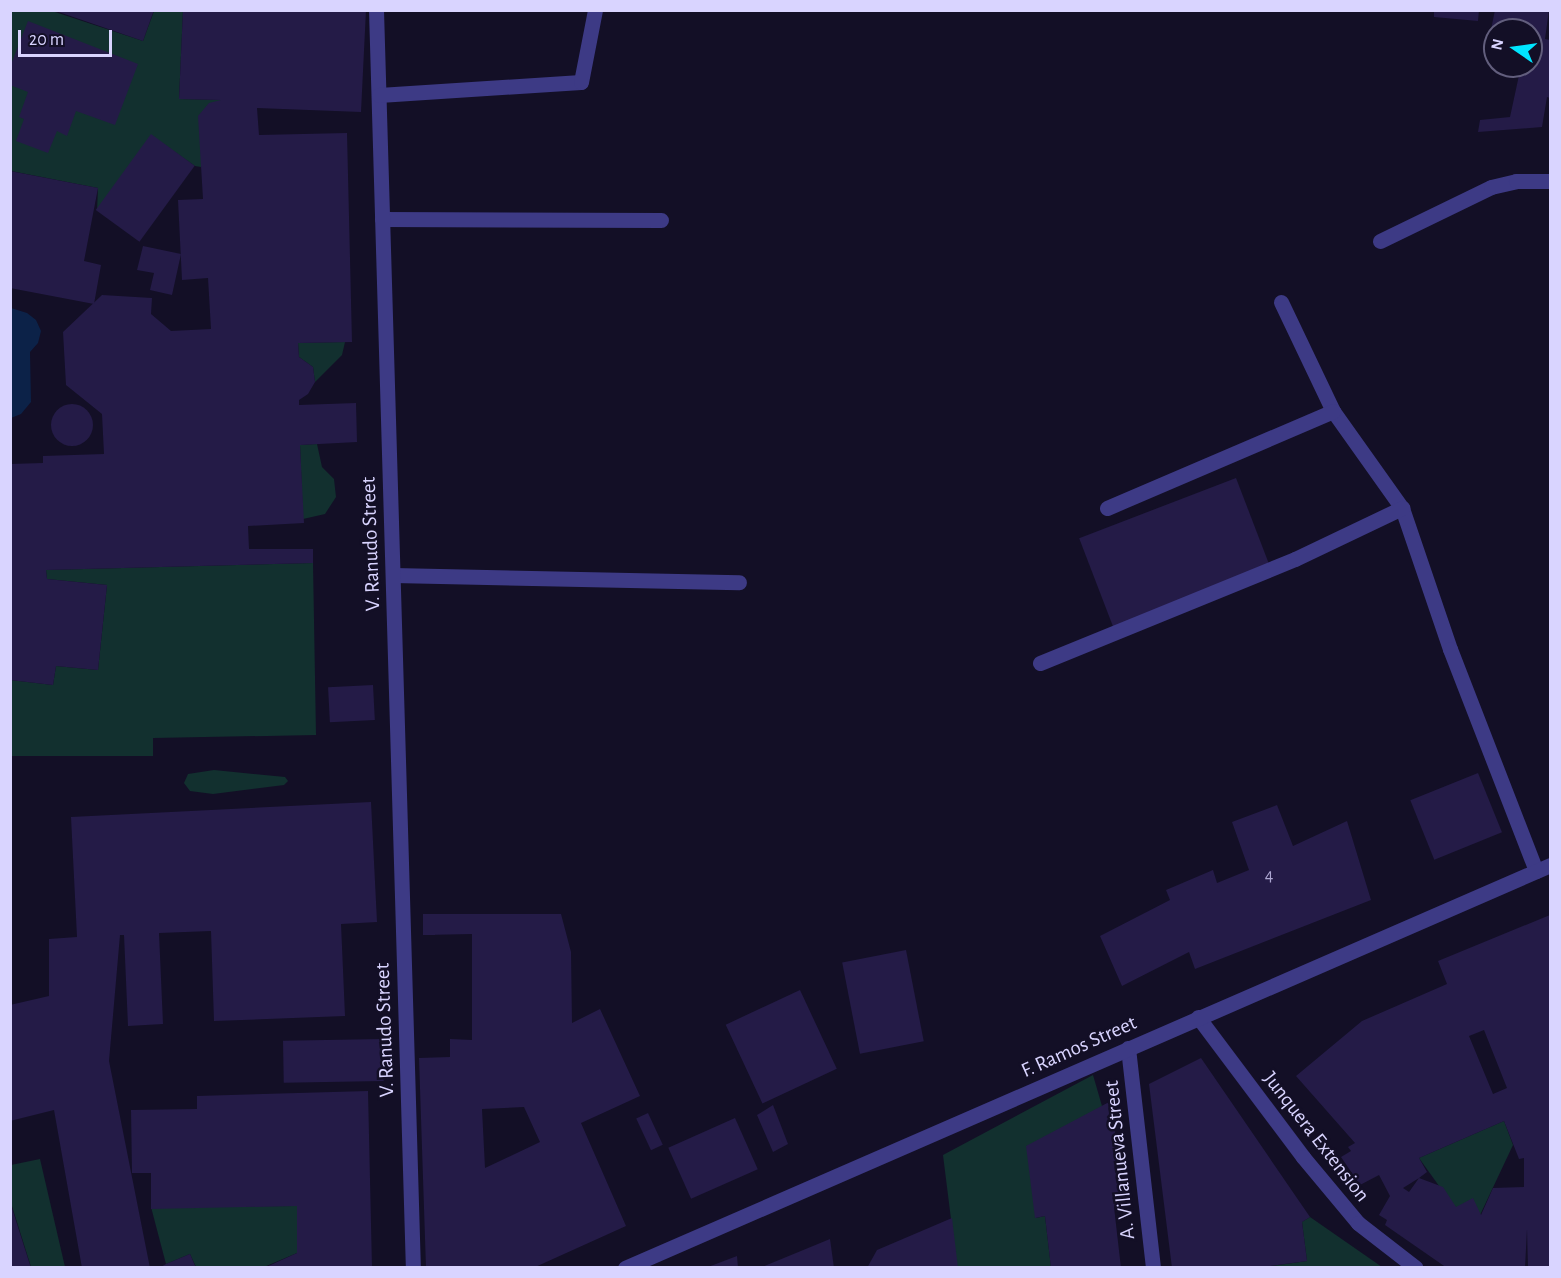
<!DOCTYPE html>
<style>
body{margin:0}
#map{position:relative;width:1561px;height:1278px;overflow:hidden;background:#130f26;font-family:"Alegreya Sans",sans-serif}
div>[style]{position:absolute}
.green>*{inset:0;background:#12302f}
.water>*{inset:0;background:#0c2248}
.building>*{inset:0;background:#241b47;transform-origin:0 0}
.round{border-radius:50%}
.minor>*{height:15px;margin:-7.5px;padding:0 7.5px;transform-origin:7.5px;border-radius:7.5px;background:#3d3a85}
.tertiary>*{height:15px;margin:-7.5px;padding:0 7.5px;transform-origin:7.5px;border-radius:7.5px;background:#3d3a85}
span{translate:-50% -50%;white-space:nowrap;text-align:center;line-height:1.15;-webkit-text-stroke:5px #130f26;paint-order:stroke}
.number-label{font-size:18px;color:#aca6d1}
.number-label span{-webkit-text-stroke-width:0}
.street-label{font-size:21px;color:#d9d4ff}
.frame{position:absolute;inset:0;border:12px solid #d9d4ff;pointer-events:none}
.north{position:absolute;left:1483px;top:18px;width:60px;height:60px;box-sizing:border-box;background:#130f26;border:2px solid #625e7d;border-radius:50%;rotate:283deg;font-size:16px;font-weight:700;line-height:24px;text-align:center;color:#d9d4ff}
.north::after{content:'';display:block;margin:auto;width:21px;height:27px;background:#00e5ff;clip-path:polygon(50% 0,100% 100%,50% 72%,0 100%)}
.scale{position:absolute;left:18px;top:30px;width:94px;height:27px;box-sizing:border-box;border:3px solid #d9d4ff;border-top:0;padding-left:8px;font-size:18px;line-height:21px;white-space:nowrap;color:#d9d4ff;-webkit-text-stroke:4px #130f26;paint-order:stroke}
</style>
<div id="map">
<div class="green">
<div style="clip-path:polygon(10px 11px,52px 11px,143px 41px,154px 11px,183px 11px,179px 99px,221px 100px,201px 167px,195px 166px,151px 135px,97px 211px,98px 188px,11px 171px)"></div>
<div style="clip-path:polygon(345px 342px,342px 355px,315px 382px,313px 367px,299px 357px,298px 343px)"></div>
<div style="clip-path:polygon(317px 444px,322px 467px,334px 479px,336px 497px,325px 514px,303px 519px,300px 445px)"></div>
<div style="clip-path:polygon(313px 563px,316px 735px,153px 738px,153px 756px,11px 756px,10px 680px,53px 685px,56px 666px,98px 670px,107px 585px,47px 579px,46px 570px)"></div>
<div style="clip-path:polygon(214px 770px,285px 777px,288px 781px,284px 785px,213px 794px,190px 791px,184px 783px,188px 774px)"></div>
<div style="clip-path:polygon(1093px 1075px,1102px 1106px,1036px 1218px,1045px 1216px,1051px 1267px,957px 1267px,943px 1155px)"></div>
<div style="clip-path:polygon(1504px 1121px,1513px 1145px,1472px 1232px,1419px 1158px)"></div>
<div style="clip-path:polygon(40px 1159px,65px 1267px,31px 1267px,11px 1203px,11px 1165px)"></div>
<div style="clip-path:polygon(297px 1206px,297px 1253px,264px 1267px,196px 1267px,190px 1254px,166px 1264px,151px 1207px)"></div>
<div style="clip-path:polygon(1310px 1217px,1382px 1267px,1258px 1268px,1307px 1261px,1302px 1222px)"></div>
</div>
<div class="water">
<div style="clip-path:polygon(11px 308px,27px 313px,36px 320px,41px 331px,38px 343px,30px 352px,31px 402px,21px 414px,11px 418px)"></div>
</div>
<div class="building">
<div style="clip-path:polygon(53px 10px,154px 10px,143px 41px)"></div>
<div style="clip-path:polygon(183px 10px,366px 10px,361px 112px,257px 108px,259px 135px,347px 133px,352px 342px,298px 343px,299px 357px,313px 367px,315px 382px,308px 394px,299px 400px,299px 405px,356px 403px,357px 442px,300px 445px,304px 523px,248px 526px,249px 549px,313px 549px,313px 563px,46px 570px,47px 579px,107px 585px,98px 670px,56px 666px,53px 685px,10px 680px,10px 464px,43px 463px,43px 456px,104px 454px,102px 414px,66px 385px,63px 332px,102px 295px,152px 298px,151px 314px,171px 331px,211px 329px,208px 278px,182px 280px,178px 200px,203px 199px,198px 116px,209px 103px,221px 100px,179px 99px)"></div>
<div style="clip-path:polygon(1434px 10px,1479px 10px,1478px 21px,1434px 17px)"></div>
<div style="clip-path:polygon(1495px 10px,1549px 10px,1545px 39px,1550px 40px,1550px 98px,1547px 97px,1542px 127px,1478px 132px,1480px 120px,1510px 117px,1521px 66px,1531px 66px,1531px 30px,1495px 30px,1495px 56px,1486px 54px)"></div>
<div style="clip-path:polygon(28px 21px,138px 64px,115px 125px,76px 111px,67px 136px,57px 131px,48px 153px,16px 141px,24px 119px,19px 117px,28px 92px,10px 85px,10px 67px)"></div>
<div style="left:151px;top:134px;width:54px;height:94px;rotate:36deg"></div>
<div style="clip-path:polygon(10px 171px,98px 188px,84px 261px,101px 265px,94px 304px,10px 288px)"></div>
<div style="clip-path:polygon(143px 246px,181px 254px,172px 295px,150px 290px,154px 273px,137px 270px)"></div>
<div class="round" style="left:51px;top:404px;width:42px;height:42px"></div>
<div style="left:1236px;top:478px;width:95px;height:168px;rotate:69deg"></div>
<div style="left:373px;top:685px;width:35px;height:45px;rotate:87deg"></div>
<div style="left:1478px;top:773px;width:64px;height:73px;rotate:68deg"></div>
<div style="clip-path:polygon(371px 802px,377px 922px,341px 924px,345px 1016px,214px 1021px,211px 931px,159px 933px,163px 1024px,128px 1026px,124px 935px,120px 935px,109px 1061px,150px 1268px,82px 1268px,54px 1110px,10px 1121px,10px 1005px,49px 996px,49px 939px,77px 937px,71px 817px)"></div>
<div style="clip-path:polygon(1277px 805px,1293px 846px,1347px 821px,1371px 900px,1195px 969px,1189px 952px,1122px 986px,1100px 936px,1170px 900px,1166px 890px,1213px 870px,1217px 883px,1249px 870px,1232px 822px)"></div>
<div style="clip-path:polygon(evenodd,423px 914px,561px 914px,571px 952px,572px 1023px,600px 1009px,640px 1096px,581px 1123px,626px 1226px,533px 1268px,426px 1268px,419px 1058px,450px 1057px,450px 1039px,472px 1040px,472px 934px,423px 935px,423px 914px,524px 1107px,540px 1142px,485px 1168px,482px 1109px,524px 1107px)"></div>
<div style="clip-path:polygon(evenodd,1550px 915px,1550px 1268px,1528px 1268px,1527px 1229px,1525px 1268px,1447px 1268px,1385px 1225px,1387px 1220px,1379px 1215px,1390px 1196px,1379px 1175px,1360px 1185px,1341px 1157px,1351px 1151px,1348px 1147px,1355px 1143px,1296px 1076px,1362px 1021px,1447px 984px,1438px 961px,1550px 915px,1484px 1030px,1507px 1088px,1493px 1094px,1469px 1036px,1484px 1030px,1550px 915px,1504px 1121px,1519px 1159px,1524px 1158px,1524px 1187px,1493px 1188px,1481px 1215px,1473px 1198px,1456px 1207px,1443px 1187px,1419px 1178px,1427px 1172px,1419px 1158px,1504px 1121px,1550px 915px,1419px 1178px,1409px 1192px,1403px 1188px,1419px 1178px)"></div>
<div style="left:906px;top:950px;width:93px;height:65px;rotate:79deg"></div>
<div style="left:800px;top:990px;width:87px;height:82px;rotate:65deg"></div>
<div style="left:383px;top:1039px;width:42px;height:100px;rotate:89deg"></div>
<div style="clip-path:polygon(1201px 1058px,1310px 1217px,1302px 1222px,1307px 1261px,1256px 1268px,1172px 1268px,1149px 1084px)"></div>
<div style="clip-path:polygon(368px 1091px,372px 1268px,264px 1268px,297px 1253px,297px 1206px,151px 1209px,151px 1173px,132px 1173px,131px 1110px,197px 1109px,197px 1096px)"></div>
<div style="clip-path:polygon(1111px 1101px,1124px 1206px,1114px 1207px,1121px 1268px,1051px 1268px,1045px 1216px,1035px 1218px,1026px 1146px)"></div>
<div style="clip-path:polygon(773px 1105px,788px 1144px,773px 1152px,757px 1115px)"></div>
<div style="left:648px;top:1113px;width:35px;height:13px;rotate:65deg"></div>
<div style="left:735px;top:1118px;width:56px;height:73px;rotate:66deg"></div>
<div style="clip-path:polygon(10px 1205px,11px 1205px,31px 1268px,10px 1268px)"></div>
<div style="clip-path:polygon(952px 1218px,958px 1268px,867px 1268px,877px 1250px)"></div>
<div style="clip-path:polygon(830px 1239px,834px 1268px,762px 1268px,762px 1267px)"></div>
<div style="clip-path:polygon(190px 1254px,196px 1268px,159px 1268px,166px 1264px)"></div>
<div style="clip-path:polygon(737px 1256px,738px 1268px,708px 1268px,708px 1267px)"></div>
</div>
<div class="minor">
<div style="left:382px;top:219px;width:279px;rotate:0.2deg"></div>
<div style="left:1380px;top:241px;width:123px;rotate:-25.9deg"></div>
<div style="left:1491px;top:187px;width:26px;rotate:-13deg"></div>
<div style="left:1516px;top:181px;width:34px"></div>
<div style="left:1281px;top:302px;width:121px;rotate:64.5deg"></div>
<div style="left:1333px;top:411px;width:119px;rotate:54.6deg"></div>
<div style="left:1402px;top:508px;width:149px;rotate:71.2deg"></div>
<div style="left:1450px;top:649px;width:238px;rotate:68.8deg"></div>
<div style="left:1107px;top:508px;width:246px;rotate:-23.2deg"></div>
<div style="left:393px;top:575px;width:346px;rotate:1.2deg"></div>
<div style="left:1040px;top:663px;width:275px;rotate:-22.2deg"></div>
<div style="left:1295px;top:559px;width:119px;rotate:-25.5deg"></div>
<div style="left:1198px;top:1017px;width:175px;rotate:53.1deg"></div>
<div style="left:1303px;top:1157px;width:86px;rotate:50.2deg"></div>
<div style="left:1358px;top:1223px;width:73px;rotate:37.8deg"></div>
<div style="left:1128px;top:1048px;width:221px;rotate:83.5deg"></div>
</div>
<div class="tertiary">
<div style="left:376px;top:10px;width:1259px;rotate:88.32deg"></div>
<div style="left:379px;top:95px;width:202px;rotate:-3.7deg"></div>
<div style="left:581px;top:82px;width:73px;rotate:-79deg"></div>
<div style="left:625px;top:1268px;width:1009px;rotate:-23.54deg"></div>
</div>
<div class="number-label">
<span style="left:1269px;top:876px">4</span>
</div>
<div class="street-label">
<span style="left:371px;top:544px;rotate:-92deg">V. Ranudo Street</span>
<span style="left:385px;top:1030px;rotate:-92deg">V. Ranudo Street</span>
<span style="left:1079px;top:1047px;rotate:-24deg">F. Ramos Street</span>
<span style="left:1316px;top:1137px;rotate:52deg">Junquera Extension</span>
<span style="left:1120px;top:1160px;rotate:-96deg">A. Villanueva Street</span>
</div>
<div class="frame"></div>
<div class="north">N</div>
<div class="scale">20 m</div>
</div>
